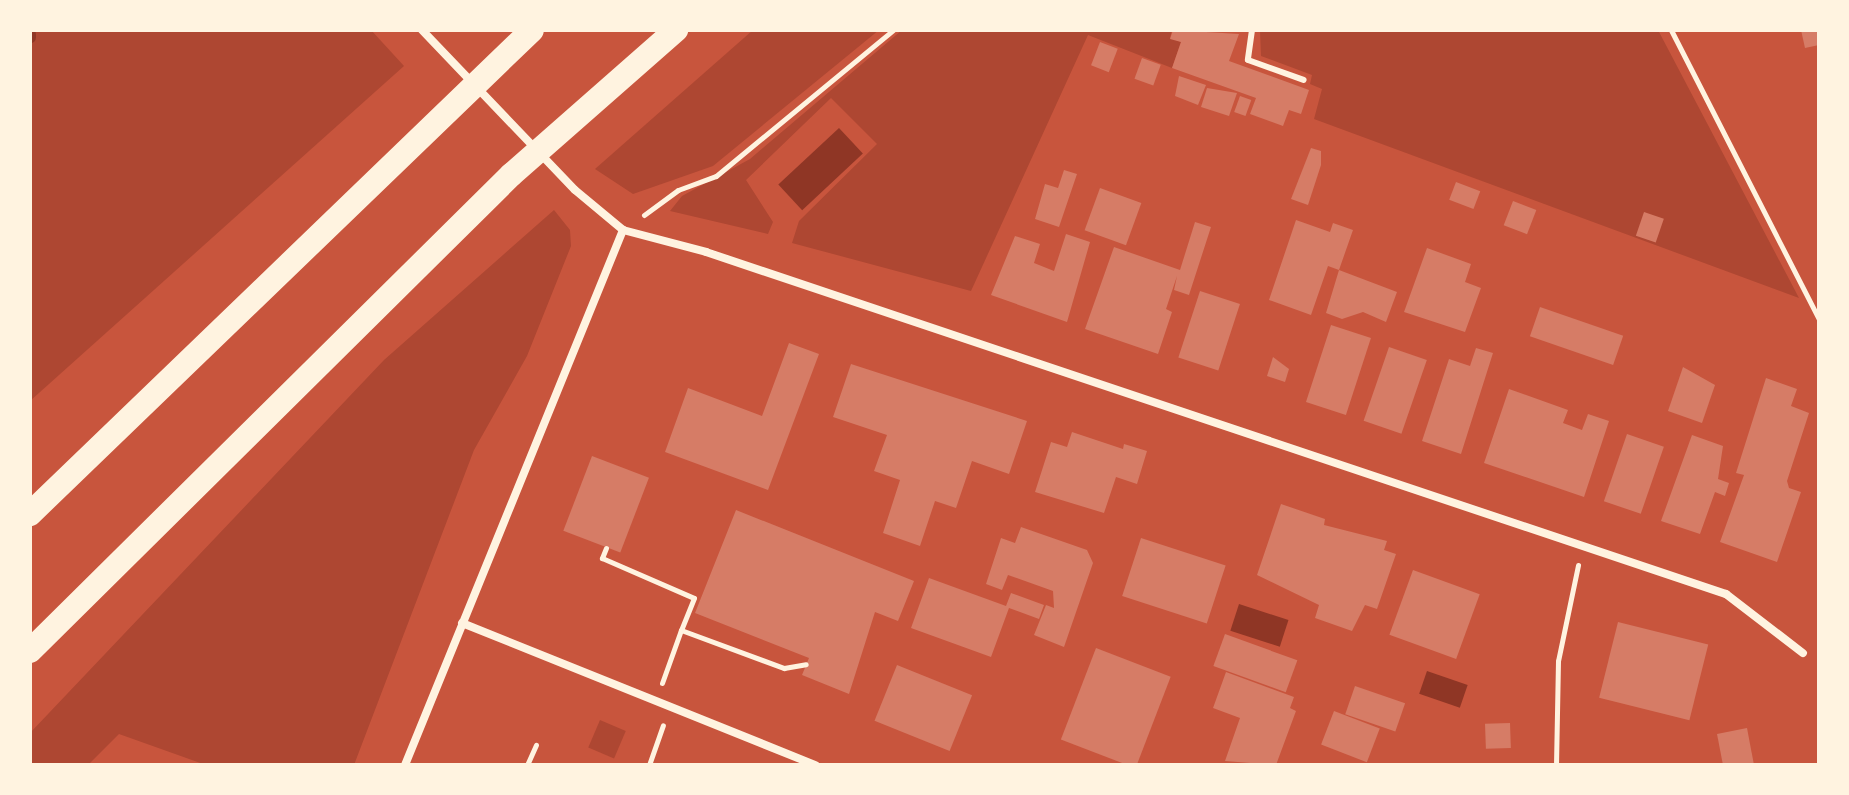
<!DOCTYPE html>
<style>
body{margin:0}
#map{position:relative;width:1849px;height:795px;overflow:hidden;background:#c8553d;font-family:"PT Sans",sans-serif}
div>[style]{position:absolute}
.green>*{inset:0;background:#ae4732;transform-origin:0 0}
.water>*{inset:0;background:#8f3625;transform-origin:0 0}
.stream>*{height:11px;margin:-5.5px;padding:0 5.5px;transform-origin:5.5px;border-radius:5.5px;background:#8f3625}
.building>*{inset:0;background:#d67c66;transform-origin:0 0}
.path>*{height:5px;margin:-2.5px;padding:0 2.5px;transform-origin:2.5px;border-radius:2.5px;background:#fff3e0}
.service>*{height:6px;margin:-3px;padding:0 3px;transform-origin:3px;border-radius:3px;background:#fff3e0}
.minor>*{height:8px;margin:-4px;padding:0 4px;transform-origin:4px;border-radius:4px;background:#fff3e0}
.motorway>*{height:24px;margin:-12px;padding:0 12px;transform-origin:12px;border-radius:12px;background:#fff3e0}
span{translate:-50% -50%;white-space:nowrap;text-align:center;line-height:1.15;-webkit-text-stroke:8px #fff3e0;paint-order:stroke}
.frame{position:absolute;inset:0;border:32px solid #fff3e0;pointer-events:none}
</style>
<div id="map">
<div class="green">
<div style="clip-path:polygon(30px 30px,371px 30px,404px 66px,30px 401px)"></div>
<div style="clip-path:polygon(753px 30px,879px 30px,713px 166px,633px 194px,595px 169px)"></div>
<div style="clip-path:polygon(902px 30px,1172px 30px,1170px 38px,1181px 42px,1172px 68px,1088px 35px,971px 291px,792px 243px,799px 221px,877px 144px,831px 98px,746px 180px,773px 222px,768px 234px,670px 211px,682px 196px,750px 159px)"></div>
<div style="clip-path:polygon(1260px 30px,1658px 30px,1799px 298px,1314px 119px,1322px 89px,1310px 84px,1312px 75px,1261px 56px)"></div>
<div style="clip-path:polygon(554px 210px,570px 230px,571px 246px,527px 356px,474px 450px,354px 765px,206px 765px,119px 734px,88px 765px,30px 765px,30px 733px,384px 360px)"></div>
<div style="left:600px;top:720px;width:28px;height:30px;rotate:23deg"></div>
</div>
<div class="water">
<div style="left:839px;top:128px;width:35px;height:83px;rotate:47deg"></div>
<div style="left:1239px;top:604px;width:52px;height:28px;rotate:18deg"></div>
<div style="left:1427px;top:671px;width:43px;height:24px;rotate:19deg"></div>
</div>
<div class="stream">
<div style="left:30px;top:34px;width:3px;rotate:90deg"></div>
</div>
<div class="building">
<div style="clip-path:polygon(1173px 30px,1239px 34px,1229px 61px,1309px 90px,1301px 114px,1289px 110px,1283px 126px,1250px 114px,1256px 98px,1172px 68px,1181px 42px,1170px 39px)"></div>
<div style="clip-path:polygon(1801px 30px,1819px 30px,1819px 45px,1805px 48px)"></div>
<div style="left:1100px;top:42px;width:19px;height:25px;rotate:21deg"></div>
<div style="left:1142px;top:58px;width:20px;height:22px;rotate:20deg"></div>
<div style="clip-path:polygon(1179px 76px,1206px 85px,1198px 105px,1175px 96px)"></div>
<div style="clip-path:polygon(1207px 88px,1237px 93px,1229px 116px,1201px 107px)"></div>
<div style="left:1240px;top:96px;width:12px;height:17px;rotate:20deg"></div>
<div style="clip-path:polygon(1311px 148px,1321px 151px,1321px 165px,1308px 205px,1291px 199px)"></div>
<div style="clip-path:polygon(1064px 170px,1077px 174px,1059px 227px,1035px 219px,1045px 184px,1058px 188px)"></div>
<div style="left:1456px;top:182px;width:26px;height:19px;rotate:21deg"></div>
<div style="left:1100px;top:188px;width:44px;height:45px;rotate:20deg"></div>
<div style="left:1513px;top:201px;width:25px;height:26px;rotate:21deg"></div>
<div style="left:1644px;top:212px;width:21px;height:25px;rotate:19deg"></div>
<div style="clip-path:polygon(1296px 220px,1330px 232px,1333px 223px,1353px 230px,1339px 270px,1328px 266px,1311px 315px,1269px 300px)"></div>
<div style="clip-path:polygon(1195px 222px,1211px 227px,1189px 295px,1174px 290px,1177px 276px,1166px 309px,1172px 312px,1158px 354px,1085px 329px,1114px 247px,1180px 270px)"></div>
<div style="clip-path:polygon(1066px 234px,1090px 242px,1067px 322px,991px 295px,1015px 236px,1040px 244px,1034px 263px,1054px 271px)"></div>
<div style="clip-path:polygon(1427px 248px,1471px 264px,1465px 282px,1481px 288px,1465px 332px,1404px 312px)"></div>
<div style="clip-path:polygon(1339px 270px,1397px 292px,1386px 322px,1363px 312px,1342px 319px,1326px 313px)"></div>
<div style="left:1200px;top:291px;width:42px;height:70px;rotate:18deg"></div>
<div style="left:1540px;top:307px;width:88px;height:31px;rotate:19deg"></div>
<div style="left:1331px;top:325px;width:42px;height:81px;rotate:18deg"></div>
<div style="clip-path:polygon(789px 343px,819px 354px,768px 490px,665px 452px,688px 388px,762px 416px)"></div>
<div style="left:1389px;top:347px;width:40px;height:78px;rotate:19deg"></div>
<div style="clip-path:polygon(1476px 348px,1493px 353px,1461px 454px,1422px 441px,1449px 359px,1470px 366px)"></div>
<div style="clip-path:polygon(1273px 357px,1289px 369px,1285px 382px,1267px 376px)"></div>
<div style="clip-path:polygon(851px 364px,1027px 421px,1009px 474px,972px 461px,956px 508px,935px 501px,920px 546px,883px 533px,900px 480px,874px 471px,887px 435px,833px 417px)"></div>
<div style="clip-path:polygon(1683px 367px,1715px 385px,1702px 423px,1668px 411px)"></div>
<div style="clip-path:polygon(1766px 378px,1797px 389px,1791px 406px,1809px 413px,1787px 481px,1789px 488px,1801px 492px,1777px 562px,1720px 542px,1744px 475px,1736px 473px)"></div>
<div style="clip-path:polygon(1509px 389px,1568px 410px,1563px 423px,1582px 430px,1588px 414px,1609px 421px,1584px 497px,1484px 463px)"></div>
<div style="clip-path:polygon(1072px 432px,1123px 449px,1124px 444px,1147px 451px,1137px 484px,1116px 477px,1104px 513px,1035px 492px,1051px 442px,1067px 447px)"></div>
<div style="left:1627px;top:434px;width:39px;height:71px;rotate:19deg"></div>
<div style="clip-path:polygon(1692px 435px,1723px 446px,1718px 479px,1729px 483px,1725px 496px,1715px 492px,1700px 534px,1661px 521px)"></div>
<div style="left:592px;top:456px;width:61px;height:80px;rotate:21deg"></div>
<div style="clip-path:polygon(1281px 504px,1325px 519px,1324px 525px,1387px 541px,1384px 550px,1396px 554px,1377px 609px,1365px 605px,1352px 631px,1315px 618px,1319px 605px,1257px 575px)"></div>
<div style="clip-path:polygon(736px 510px,914px 581px,898px 621px,875px 612px,849px 694px,802px 675px,809px 658px,695px 613px)"></div>
<div style="clip-path:polygon(1021px 527px,1087px 550px,1093px 563px,1064px 647px,1034px 635px,1046px 605px,1054px 608px,1053px 591px,1008px 575px,1002px 590px,986px 584px,1001px 538px,1015px 543px)"></div>
<div style="left:1141px;top:538px;width:89px;height:61px;rotate:18deg"></div>
<div style="left:1413px;top:570px;width:71px;height:69px;rotate:20deg"></div>
<div style="clip-path:polygon(929px 578px,1006px 606px,1011px 593px,1044px 605px,1039px 619px,1009px 608px,991px 657px,911px 628px)"></div>
<div style="left:1618px;top:622px;width:93px;height:78px;rotate:14deg"></div>
<div style="left:1225px;top:634px;width:77px;height:34px;rotate:20deg"></div>
<div style="left:1096px;top:648px;width:80px;height:98px;rotate:21deg"></div>
<div style="left:897px;top:665px;width:81px;height:60px;rotate:22deg"></div>
<div style="clip-path:polygon(1226px 672px,1294px 697px,1290px 708px,1296px 711px,1276px 765px,1225px 761px,1240px 718px,1213px 708px)"></div>
<div style="left:1355px;top:686px;width:53px;height:30px;rotate:19deg"></div>
<div style="left:1334px;top:711px;width:49px;height:36px;rotate:21deg"></div>
<div style="left:1510px;top:723px;width:25px;height:25px;rotate:88deg"></div>
<div style="clip-path:polygon(1747px 728px,1754px 765px,1723px 765px,1717px 734px)"></div>
</div>
<div class="path">
<div style="left:1671px;top:30px;width:325px;rotate:62.9deg"></div>
<div style="left:644px;top:215px;width:42px;rotate:-36.3deg"></div>
<div style="left:678px;top:190px;width:40px;rotate:-20.2deg"></div>
<div style="left:716px;top:176px;width:229px;rotate:-39.5deg"></div>
<div style="left:606px;top:548px;width:11px;rotate:112deg"></div>
<div style="left:602px;top:558px;width:100px;rotate:23.5deg"></div>
<div style="left:694px;top:598px;width:35px;rotate:112deg"></div>
<div style="left:662px;top:683px;width:56px;rotate:-70.3deg"></div>
<div style="left:681px;top:630px;width:110px;rotate:20.3deg"></div>
<div style="left:784px;top:668px;width:22px;rotate:-10deg"></div>
<div style="left:527px;top:765px;width:22px;rotate:-66deg"></div>
<div style="left:649px;top:765px;width:42px;rotate:-70.7deg"></div>
<div style="left:1556px;top:765px;width:104px;rotate:-88.9deg"></div>
<div style="left:1558px;top:661px;width:98px;rotate:-78.2deg"></div>
</div>
<div class="service">
<div style="left:1252px;top:30px;width:30px;rotate:98deg"></div>
<div style="left:1248px;top:60px;width:59px;rotate:19.7deg"></div>
</div>
<div class="minor">
<div style="left:422px;top:30px;width:221px;rotate:46.3deg"></div>
<div style="left:575px;top:190px;width:62px;rotate:39.8deg"></div>
<div style="left:623px;top:230px;width:86px;rotate:14.8deg"></div>
<div style="left:706px;top:252px;width:1076px;rotate:18.54deg"></div>
<div style="left:1726px;top:594px;width:97px;rotate:37.5deg"></div>
<div style="left:462px;top:623px;width:381px;rotate:21.9deg"></div>
<div style="left:405px;top:765px;width:578px;rotate:-67.83deg"></div>
</div>
<div class="motorway">
<div style="left:30px;top:514px;width:697px;rotate:-43.95deg"></div>
<div style="left:30px;top:651px;width:677px;rotate:-44.7deg"></div>
<div style="left:511px;top:175px;width:220px;rotate:-41.3deg"></div>
</div>
<div class="frame"></div>
</div>
